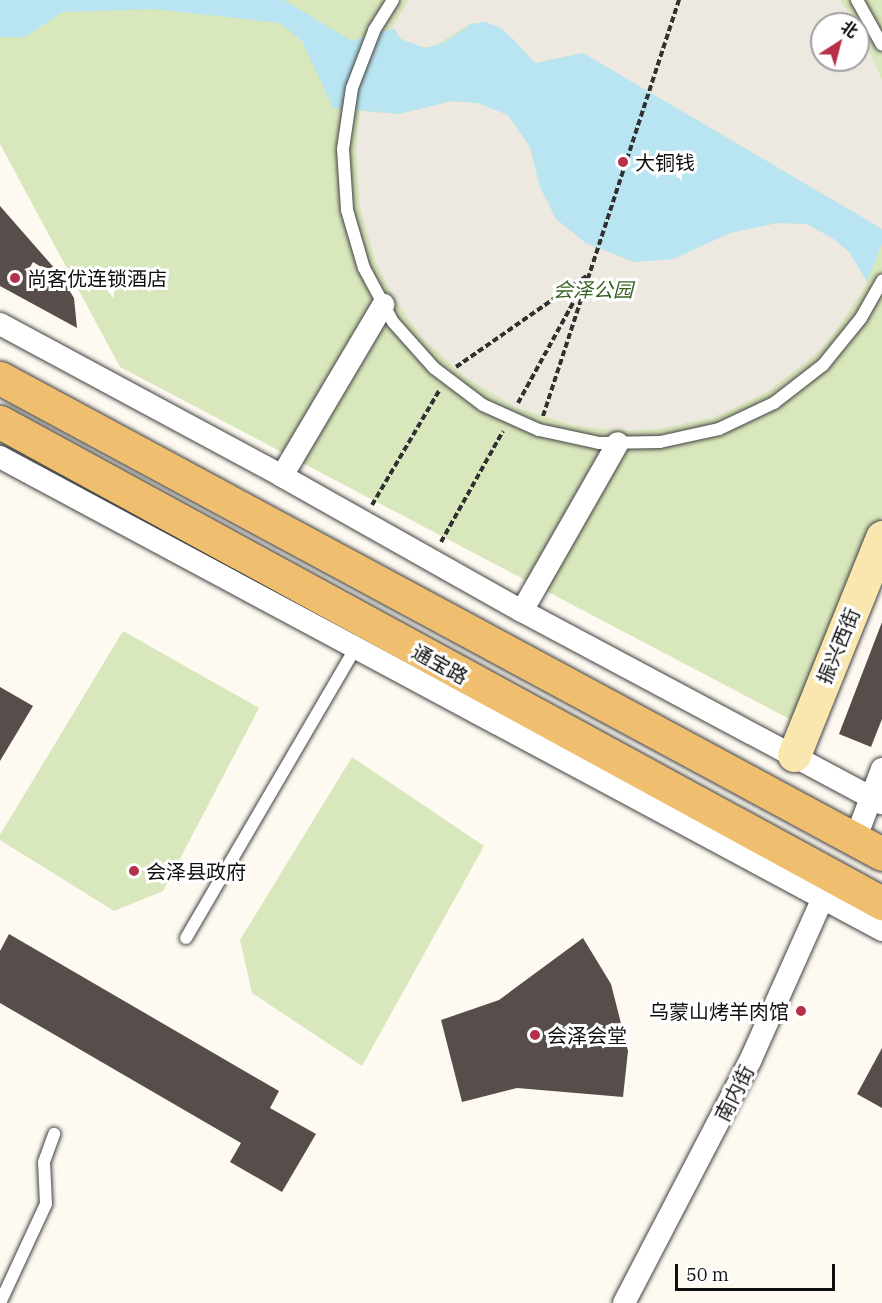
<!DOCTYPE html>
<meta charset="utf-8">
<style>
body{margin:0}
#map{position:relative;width:882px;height:1303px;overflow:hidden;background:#fefaf1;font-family:"IBM Plex Serif","Noto Sans SC",serif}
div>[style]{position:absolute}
.green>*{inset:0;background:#d9e7bc}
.plaza>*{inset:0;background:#eee9e0}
.water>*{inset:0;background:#b9e5f2}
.building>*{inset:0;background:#574e4c}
.path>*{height:4px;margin-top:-2px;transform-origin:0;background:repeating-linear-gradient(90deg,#313131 0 6px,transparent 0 9px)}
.roads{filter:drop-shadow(0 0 2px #424242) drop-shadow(0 0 2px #424242)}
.lane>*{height:12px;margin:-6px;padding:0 6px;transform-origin:6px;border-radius:6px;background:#fff}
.street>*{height:22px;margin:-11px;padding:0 11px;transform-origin:11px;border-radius:11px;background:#fff}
.secondary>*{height:33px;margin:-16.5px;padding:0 16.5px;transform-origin:16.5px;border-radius:16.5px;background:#fae7b0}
.primary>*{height:33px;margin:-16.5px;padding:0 16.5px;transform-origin:16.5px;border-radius:16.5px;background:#f0be6f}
.dots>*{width:16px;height:16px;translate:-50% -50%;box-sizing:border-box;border:3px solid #fff;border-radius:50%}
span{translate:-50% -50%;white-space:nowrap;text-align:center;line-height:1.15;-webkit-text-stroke:6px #fff;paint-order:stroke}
.poi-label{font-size:20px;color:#0f0f0f}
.left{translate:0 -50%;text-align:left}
.right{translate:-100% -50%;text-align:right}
.park-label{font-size:20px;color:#396322;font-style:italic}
.street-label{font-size:20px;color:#0f0f0f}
.north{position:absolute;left:810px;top:12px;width:60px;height:60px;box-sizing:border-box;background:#fff;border:2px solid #9f9f9f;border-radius:50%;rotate:36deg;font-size:16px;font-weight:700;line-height:24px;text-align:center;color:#0f0f0f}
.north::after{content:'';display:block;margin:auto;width:21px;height:27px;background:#b72f49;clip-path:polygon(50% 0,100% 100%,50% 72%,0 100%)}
.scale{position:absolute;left:675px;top:1264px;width:160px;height:27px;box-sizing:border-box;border:3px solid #0f0f0f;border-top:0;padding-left:8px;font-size:18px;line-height:21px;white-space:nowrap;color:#0f0f0f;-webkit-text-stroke:4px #fff;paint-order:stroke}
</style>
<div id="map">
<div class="green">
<div style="clip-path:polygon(evenodd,0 0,882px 0,882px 516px,801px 725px,120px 367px,0 144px,0 0,822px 24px,858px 24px,858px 60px,822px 60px,822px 24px)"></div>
<div style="clip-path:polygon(123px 631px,259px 708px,163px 891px,114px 911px,0 840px,0 835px)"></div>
<div style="clip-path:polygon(352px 757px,484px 846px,362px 1066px,252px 993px,240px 940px)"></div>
</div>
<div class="plaza">
<div style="clip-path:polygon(409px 0,840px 0,857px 24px,822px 24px,822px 60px,858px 60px,858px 26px,882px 80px,882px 229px,583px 53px,535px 63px,512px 38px,500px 28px,486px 22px,470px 24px,431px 48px,412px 45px,401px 39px,394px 28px,390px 30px)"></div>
<div style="clip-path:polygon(452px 101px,478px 103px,508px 115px,530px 147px,540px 187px,586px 243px,634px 262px,673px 259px,730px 233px,777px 223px,807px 224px,834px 239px,850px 253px,867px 282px,866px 286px,833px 335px,814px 356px,767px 392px,715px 417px,658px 429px,619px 431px,571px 425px,515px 407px,465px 377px,422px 338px,394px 298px,376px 263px,360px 207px,356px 149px,360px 111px,399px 114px)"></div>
</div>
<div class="water">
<div style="clip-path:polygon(0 0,284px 0,352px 41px,394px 28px,401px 39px,425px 48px,443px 43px,471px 24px,486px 22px,500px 28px,512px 38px,535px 63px,583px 53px,882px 229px,882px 244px,867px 282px,850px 253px,834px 239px,807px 224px,777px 223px,730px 233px,673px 259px,634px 262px,586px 243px,556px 219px,540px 187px,530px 147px,508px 115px,478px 103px,452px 101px,399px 114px,333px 108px,302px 41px,280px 23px,153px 9px,63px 12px,25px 37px,0 37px)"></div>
</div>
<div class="building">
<div style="clip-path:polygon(0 206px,56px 270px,53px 274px,33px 262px,28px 271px,48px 283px,51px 278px,64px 282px,74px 298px,77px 328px,0 286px)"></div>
<div style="clip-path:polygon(882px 622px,882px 719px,871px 747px,839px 734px)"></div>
<div style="clip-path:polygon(0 687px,33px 706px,0 761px)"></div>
<div style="clip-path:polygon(9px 934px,279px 1091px,270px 1108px,316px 1134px,282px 1192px,230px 1162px,241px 1143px,0 1003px,0 951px)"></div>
<div style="clip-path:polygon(583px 938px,611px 984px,628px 1051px,623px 1097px,517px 1088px,462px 1102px,441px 1020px,499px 1000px)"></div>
<div style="clip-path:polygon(882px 1048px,882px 1108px,857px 1094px)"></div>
</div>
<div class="path">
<div style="left:456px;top:367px;width:161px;rotate:-34.9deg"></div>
<div style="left:518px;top:403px;width:137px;rotate:-61.2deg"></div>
<div style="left:543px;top:416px;width:438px;rotate:-71.9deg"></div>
<div style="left:372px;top:505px;width:134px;rotate:-59.6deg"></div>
<div style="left:441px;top:542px;width:127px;rotate:-60.8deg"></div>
</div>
<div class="roads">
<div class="lane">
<div style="left:393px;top:0;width:36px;rotate:122deg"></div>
<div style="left:374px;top:31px;width:61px;rotate:111.1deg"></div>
<div style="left:352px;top:88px;width:62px;rotate:98.4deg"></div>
<div style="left:343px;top:149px;width:61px;rotate:86.2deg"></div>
<div style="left:347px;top:210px;width:60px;rotate:73.7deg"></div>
<div style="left:364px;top:268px;width:61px;rotate:61.8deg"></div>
<div style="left:393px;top:322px;width:62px;rotate:48.3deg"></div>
<div style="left:434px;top:368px;width:61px;rotate:37.1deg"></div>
<div style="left:483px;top:405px;width:61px;rotate:24.1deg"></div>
<div style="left:539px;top:430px;width:61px;rotate:12.2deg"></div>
<div style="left:599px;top:443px;width:61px;rotate:-0.9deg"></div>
<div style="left:660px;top:442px;width:60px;rotate:-12.4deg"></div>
<div style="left:719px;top:429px;width:61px;rotate:-25.3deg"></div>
<div style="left:774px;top:403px;width:62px;rotate:-37.8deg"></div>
<div style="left:823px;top:365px;width:60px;rotate:-51deg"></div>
<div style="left:861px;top:318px;width:43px;rotate:-60.4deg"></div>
<div style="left:857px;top:0;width:51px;rotate:60.9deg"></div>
<div style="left:186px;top:938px;width:341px;rotate:-59.7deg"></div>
<div style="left:0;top:1303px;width:109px;rotate:-65.1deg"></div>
<div style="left:46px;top:1204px;width:42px;rotate:-92.7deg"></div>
<div style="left:44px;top:1162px;width:30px;rotate:-70deg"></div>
</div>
<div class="street">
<div style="left:0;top:324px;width:320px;rotate:28.3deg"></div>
<div style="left:282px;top:476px;width:275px;rotate:29.4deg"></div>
<div style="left:522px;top:611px;width:408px;rotate:28.1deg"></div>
<div style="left:0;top:457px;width:1001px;rotate:28.2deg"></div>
<div style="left:282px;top:476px;width:199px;rotate:-59.4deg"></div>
<div style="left:522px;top:611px;width:193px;rotate:-60.3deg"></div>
<div style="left:855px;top:840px;width:76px;rotate:-69.2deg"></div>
<div style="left:624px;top:1303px;width:273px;rotate:-62.5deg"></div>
<div style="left:750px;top:1061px;width:194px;rotate:-65.9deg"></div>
</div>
<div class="secondary">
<div style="left:794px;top:755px;width:235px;rotate:-68deg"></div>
</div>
<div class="primary">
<div style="left:0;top:378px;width:1002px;rotate:28.35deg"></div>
<div style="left:0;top:422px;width:1005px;rotate:28.61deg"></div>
</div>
</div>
<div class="dots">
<div style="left:623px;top:162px;background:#b72f49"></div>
<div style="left:15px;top:278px;background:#b72f49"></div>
<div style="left:134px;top:871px;background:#b72f49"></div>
<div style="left:801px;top:1011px;background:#b72f49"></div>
<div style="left:535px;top:1035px;background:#b72f49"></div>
</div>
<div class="poi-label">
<span class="left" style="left:635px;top:162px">大铜钱</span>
<span class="left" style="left:27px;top:278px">尚客优连锁酒店</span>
<span class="left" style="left:146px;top:871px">会泽县政府</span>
<span class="right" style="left:789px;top:1011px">乌蒙山烤羊肉馆</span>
<span class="left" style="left:547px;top:1035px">会泽会堂</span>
</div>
<div class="park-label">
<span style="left:593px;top:289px">会泽公园</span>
</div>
<div class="street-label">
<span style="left:838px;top:646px;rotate:-68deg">振兴西街</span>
<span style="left:440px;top:664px;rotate:29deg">通宝路</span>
<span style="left:734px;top:1093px;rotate:-63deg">南内街</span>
</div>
<div class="north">北</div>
<div class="scale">50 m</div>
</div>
